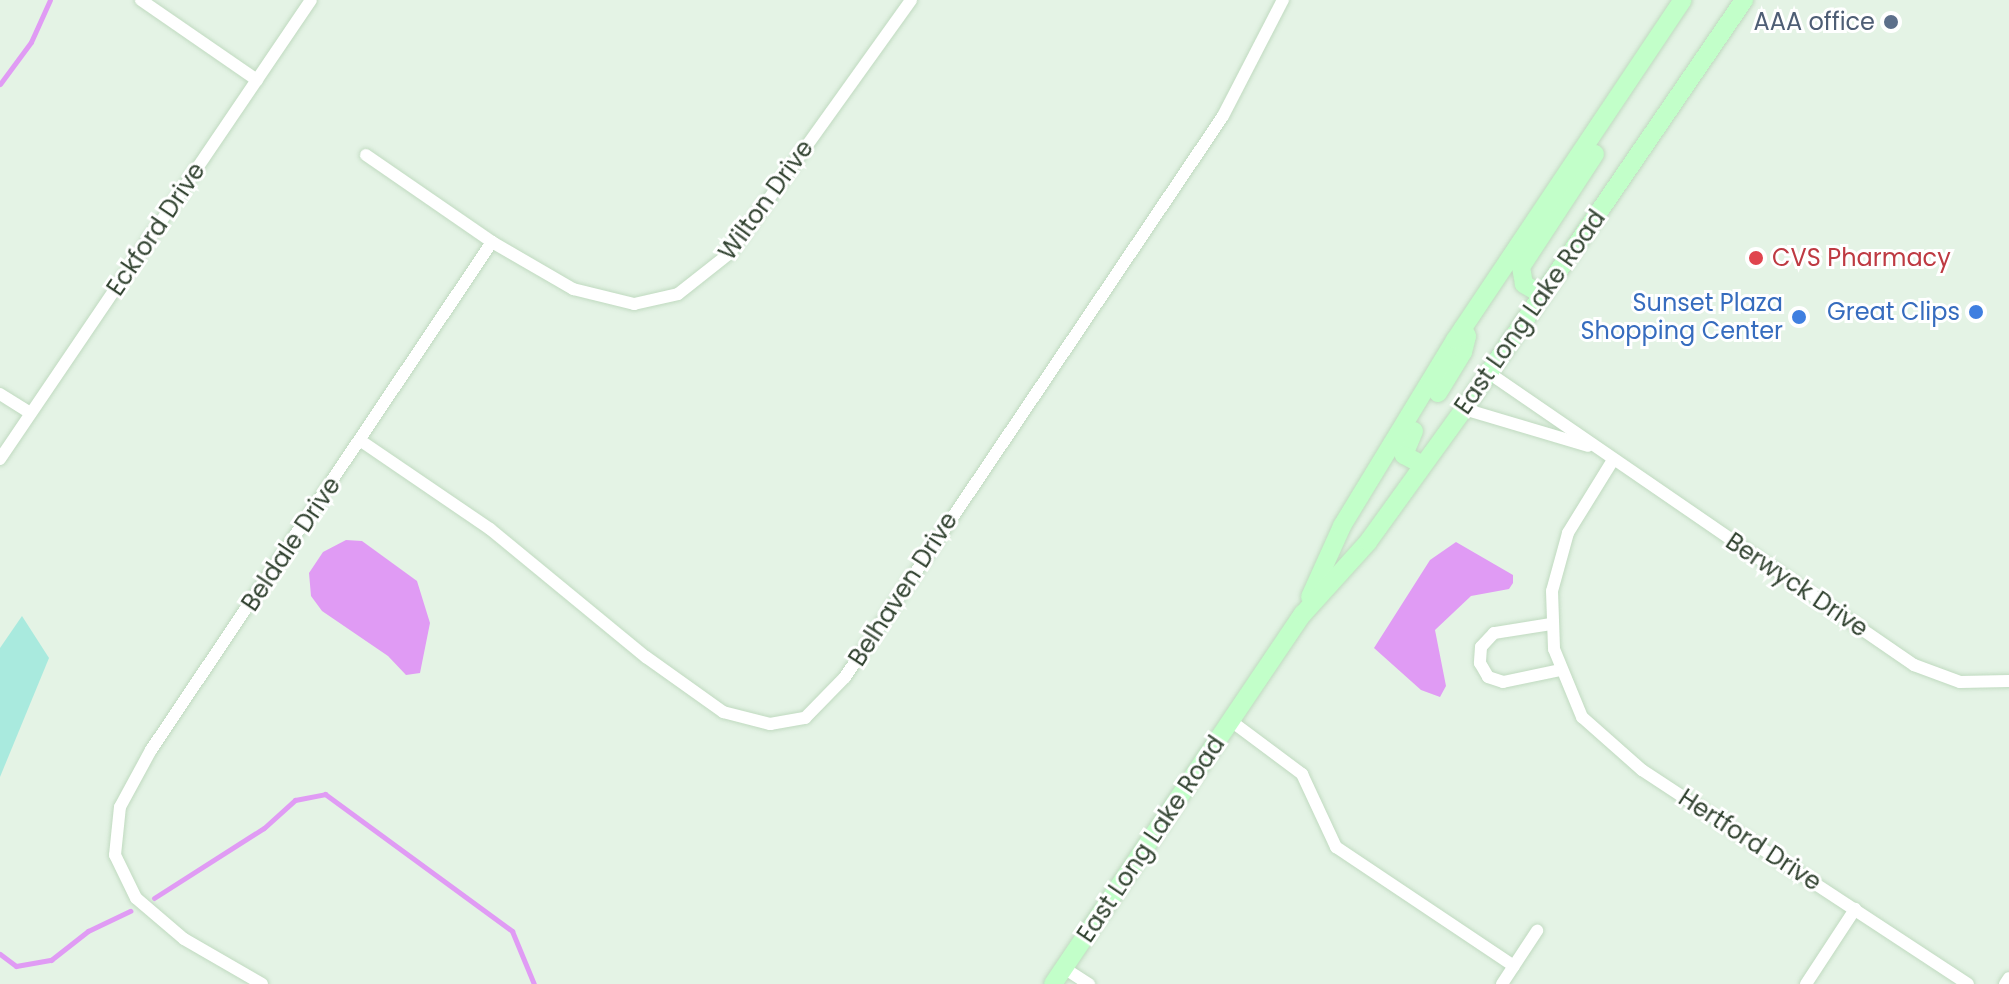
<!DOCTYPE html>
<style>
body{margin:0}
#map{position:relative;width:2009px;height:984px;overflow:hidden;background:#e4f3e5;font-family:Poppins,sans-serif}
div>[style]{position:absolute}
.green>*{inset:0;background:#a9eade}
.water>*{inset:0;background:#e09bf4}
.stream>*{height:5px;margin:-2.5px;padding:0 2.5px;transform-origin:2.5px;border-radius:2.5px;background:#e09bf4}
.roads{filter:drop-shadow(0 0 2px #c0dac0) drop-shadow(0 0 2px #c0dac0)}
.street>*{height:12px;margin:-6px;padding:0 6px;transform-origin:6px;border-radius:6px;background:#fff}
.secondary>*{height:18px;margin:-9px;padding:0 9px;transform-origin:9px;border-radius:9px;background:#c2ffc9}
.dots>*{width:22px;height:22px;translate:-50% -50%;box-sizing:border-box;border:4px solid #fff;border-radius:50%}
span{translate:-50% -50%;white-space:nowrap;text-align:center;line-height:1.15;-webkit-text-stroke:6px #fff;paint-order:stroke}
.service-label{font-size:24px;color:#4e5e75}
.right{translate:-100% -50%;text-align:right}
.street-label{font-size:24px;color:#344533}
.health-label{font-size:24px;color:#be3a42}
.left{translate:0 -50%;text-align:left}
.shop-label{font-size:24px;color:#366cbe}
</style>
<div id="map">
<div class="green">
<div style="clip-path:polygon(22px 616px,49px 658px,0 777px,0 648px)"></div>
</div>
<div class="water">
<div style="clip-path:polygon(346px 540px,362px 541px,417px 581px,430px 623px,420px 673px,406px 675px,388px 656px,322px 611px,311px 596px,309px 573px,323px 552px)"></div>
<div style="clip-path:polygon(1456px 542px,1513px 575px,1513px 583px,1509px 589px,1471px 596px,1435px 630px,1446px 686px,1440px 697px,1421px 690px,1374px 648px,1430px 560px)"></div>
</div>
<div class="stream">
<div style="left:0;top:84px;width:52px;rotate:-53.6deg"></div>
<div style="left:31px;top:42px;width:46px;rotate:-65.7deg"></div>
<div style="left:154px;top:898px;width:130px;rotate:-32.5deg"></div>
<div style="left:264px;top:828px;width:42px;rotate:-42.1deg"></div>
<div style="left:295px;top:800px;width:31px;rotate:-11deg"></div>
<div style="left:325px;top:794px;width:232px;rotate:36.2deg"></div>
<div style="left:512px;top:931px;width:57px;rotate:67.5deg"></div>
<div style="left:0;top:954px;width:20px;rotate:37deg"></div>
<div style="left:16px;top:966px;width:36px;rotate:-10deg"></div>
<div style="left:51px;top:960px;width:47px;rotate:-38.1deg"></div>
<div style="left:88px;top:931px;width:47px;rotate:-25.5deg"></div>
</div>
<div class="roads">
<div class="street">
<div style="left:141px;top:0;width:141px;rotate:34.6deg"></div>
<div style="left:366px;top:155px;width:153px;rotate:34.6deg"></div>
<div style="left:492px;top:242px;width:94px;rotate:30.1deg"></div>
<div style="left:573px;top:289px;width:63px;rotate:13.8deg"></div>
<div style="left:634px;top:304px;width:45px;rotate:-12.8deg"></div>
<div style="left:678px;top:294px;width:66px;rotate:-38.3deg"></div>
<div style="left:730px;top:253px;width:311px;rotate:-54.4deg"></div>
<div style="left:1489px;top:373px;width:516px;rotate:34.49deg"></div>
<div style="left:1914px;top:665px;width:49px;rotate:20.3deg"></div>
<div style="left:1960px;top:682px;width:49px;rotate:-1.2deg"></div>
<div style="left:0;top:394px;width:36px;rotate:32deg"></div>
<div style="left:1464px;top:409px;width:129px;rotate:16.6deg"></div>
<div style="left:361px;top:441px;width:156px;rotate:34.3deg"></div>
<div style="left:490px;top:529px;width:202px;rotate:39.4deg"></div>
<div style="left:646px;top:657px;width:95px;rotate:35.5deg"></div>
<div style="left:723px;top:712px;width:49px;rotate:14.3deg"></div>
<div style="left:770px;top:724px;width:36px;rotate:-10deg"></div>
<div style="left:805px;top:718px;width:57px;rotate:-45.7deg"></div>
<div style="left:845px;top:677px;width:676px;rotate:-56.03deg"></div>
<div style="left:1223px;top:116px;width:131px;rotate:-62.7deg"></div>
<div style="left:0;top:459px;width:554px;rotate:-55.88deg"></div>
<div style="left:1613px;top:460px;width:86px;rotate:121.7deg"></div>
<div style="left:1568px;top:533px;width:60px;rotate:105.4deg"></div>
<div style="left:1552px;top:591px;width:58px;rotate:88deg"></div>
<div style="left:1554px;top:649px;width:74px;rotate:67.6deg"></div>
<div style="left:1582px;top:717px;width:80px;rotate:41.5deg"></div>
<div style="left:1642px;top:770px;width:390px;rotate:33.3deg"></div>
<div style="left:1551px;top:624px;width:58px;rotate:171deg"></div>
<div style="left:1494px;top:633px;width:19px;rotate:133deg"></div>
<div style="left:1481px;top:647px;width:16px;rotate:94deg"></div>
<div style="left:1480px;top:663px;width:16px;rotate:60deg"></div>
<div style="left:1488px;top:677px;width:16px;rotate:18deg"></div>
<div style="left:1503px;top:682px;width:58px;rotate:-11.9deg"></div>
<div style="left:1231px;top:721px;width:89px;rotate:36.7deg"></div>
<div style="left:1302px;top:774px;width:81px;rotate:65deg"></div>
<div style="left:1336px;top:847px;width:214px;rotate:33.8deg"></div>
<div style="left:1064px;top:968px;width:30px;rotate:33deg"></div>
<div style="left:262px;top:984px;width:90px;rotate:-150deg"></div>
<div style="left:184px;top:939px;width:63px;rotate:-139.5deg"></div>
<div style="left:136px;top:898px;width:48px;rotate:-116deg"></div>
<div style="left:115px;top:855px;width:48px;rotate:-84.1deg"></div>
<div style="left:120px;top:807px;width:65px;rotate:-61.5deg"></div>
<div style="left:151px;top:750px;width:612px;rotate:-56.13deg"></div>
<div style="left:1502px;top:984px;width:64px;rotate:-56.6deg"></div>
<div style="left:1806px;top:984px;width:90px;rotate:-56.8deg"></div>
<div style="left:2005px;top:984px;width:7px;rotate:-56deg"></div>
</div>
<div class="secondary">
<div style="left:1541px;top:294px;width:20px;rotate:-150deg"></div>
<div style="left:1524px;top:284px;width:17px;rotate:-100deg"></div>
<div style="left:1521px;top:267px;width:135px;rotate:-56.8deg"></div>
<div style="left:1438px;top:393px;width:48px;rotate:-58.6deg"></div>
<div style="left:1463px;top:352px;width:16px;rotate:-76deg"></div>
<div style="left:1467px;top:336px;width:9px;rotate:-117deg"></div>
<div style="left:1414px;top:431px;width:26px;rotate:113deg"></div>
<div style="left:1404px;top:455px;width:21px;rotate:28deg"></div>
<div style="left:1310px;top:597px;width:78px;rotate:-65.7deg"></div>
<div style="left:1342px;top:526px;width:218px;rotate:-58.7deg"></div>
<div style="left:1455px;top:340px;width:409px;rotate:-56.2deg"></div>
<div style="left:1053px;top:984px;width:447px;rotate:-56deg"></div>
<div style="left:1303px;top:614px;width:97px;rotate:-47.9deg"></div>
<div style="left:1368px;top:542px;width:164px;rotate:-54.2deg"></div>
<div style="left:1464px;top:409px;width:496px;rotate:-55.6deg"></div>
</div>
</div>
<div class="dots">
<div style="left:1891px;top:22px;background:#5c6f8a"></div>
<div style="left:1756px;top:258px;background:#e0444e"></div>
<div style="left:1976px;top:312px;background:#3f7fe0"></div>
<div style="left:1799px;top:317px;background:#3f7fe0"></div>
</div>
<div class="service-label">
<span class="right" style="left:1875px;top:22px">AAA office</span>
</div>
<div class="street-label">
<span style="left:766px;top:200px;rotate:-54deg">Wilton Drive</span>
<span style="left:156px;top:229px;rotate:-56deg">Eckford Drive</span>
<span style="left:1530px;top:312px;rotate:-55deg">East Long Lake Road</span>
<span style="left:291px;top:544px;rotate:-56deg">Beldale Drive</span>
<span style="left:1797px;top:585px;rotate:34deg">Berwyck Drive</span>
<span style="left:903px;top:589px;rotate:-57deg">Belhaven Drive</span>
<span style="left:1151px;top:839px;rotate:-56deg">East Long Lake Road</span>
<span style="left:1750px;top:840px;rotate:33deg">Hertford Drive</span>
</div>
<div class="health-label">
<span class="left" style="left:1772px;top:258px">CVS Pharmacy</span>
</div>
<div class="shop-label">
<span class="right" style="left:1783px;top:317px">Sunset Plaza<br>Shopping Center</span>
<span class="right" style="left:1960px;top:312px">Great Clips</span>
</div>
</div>
